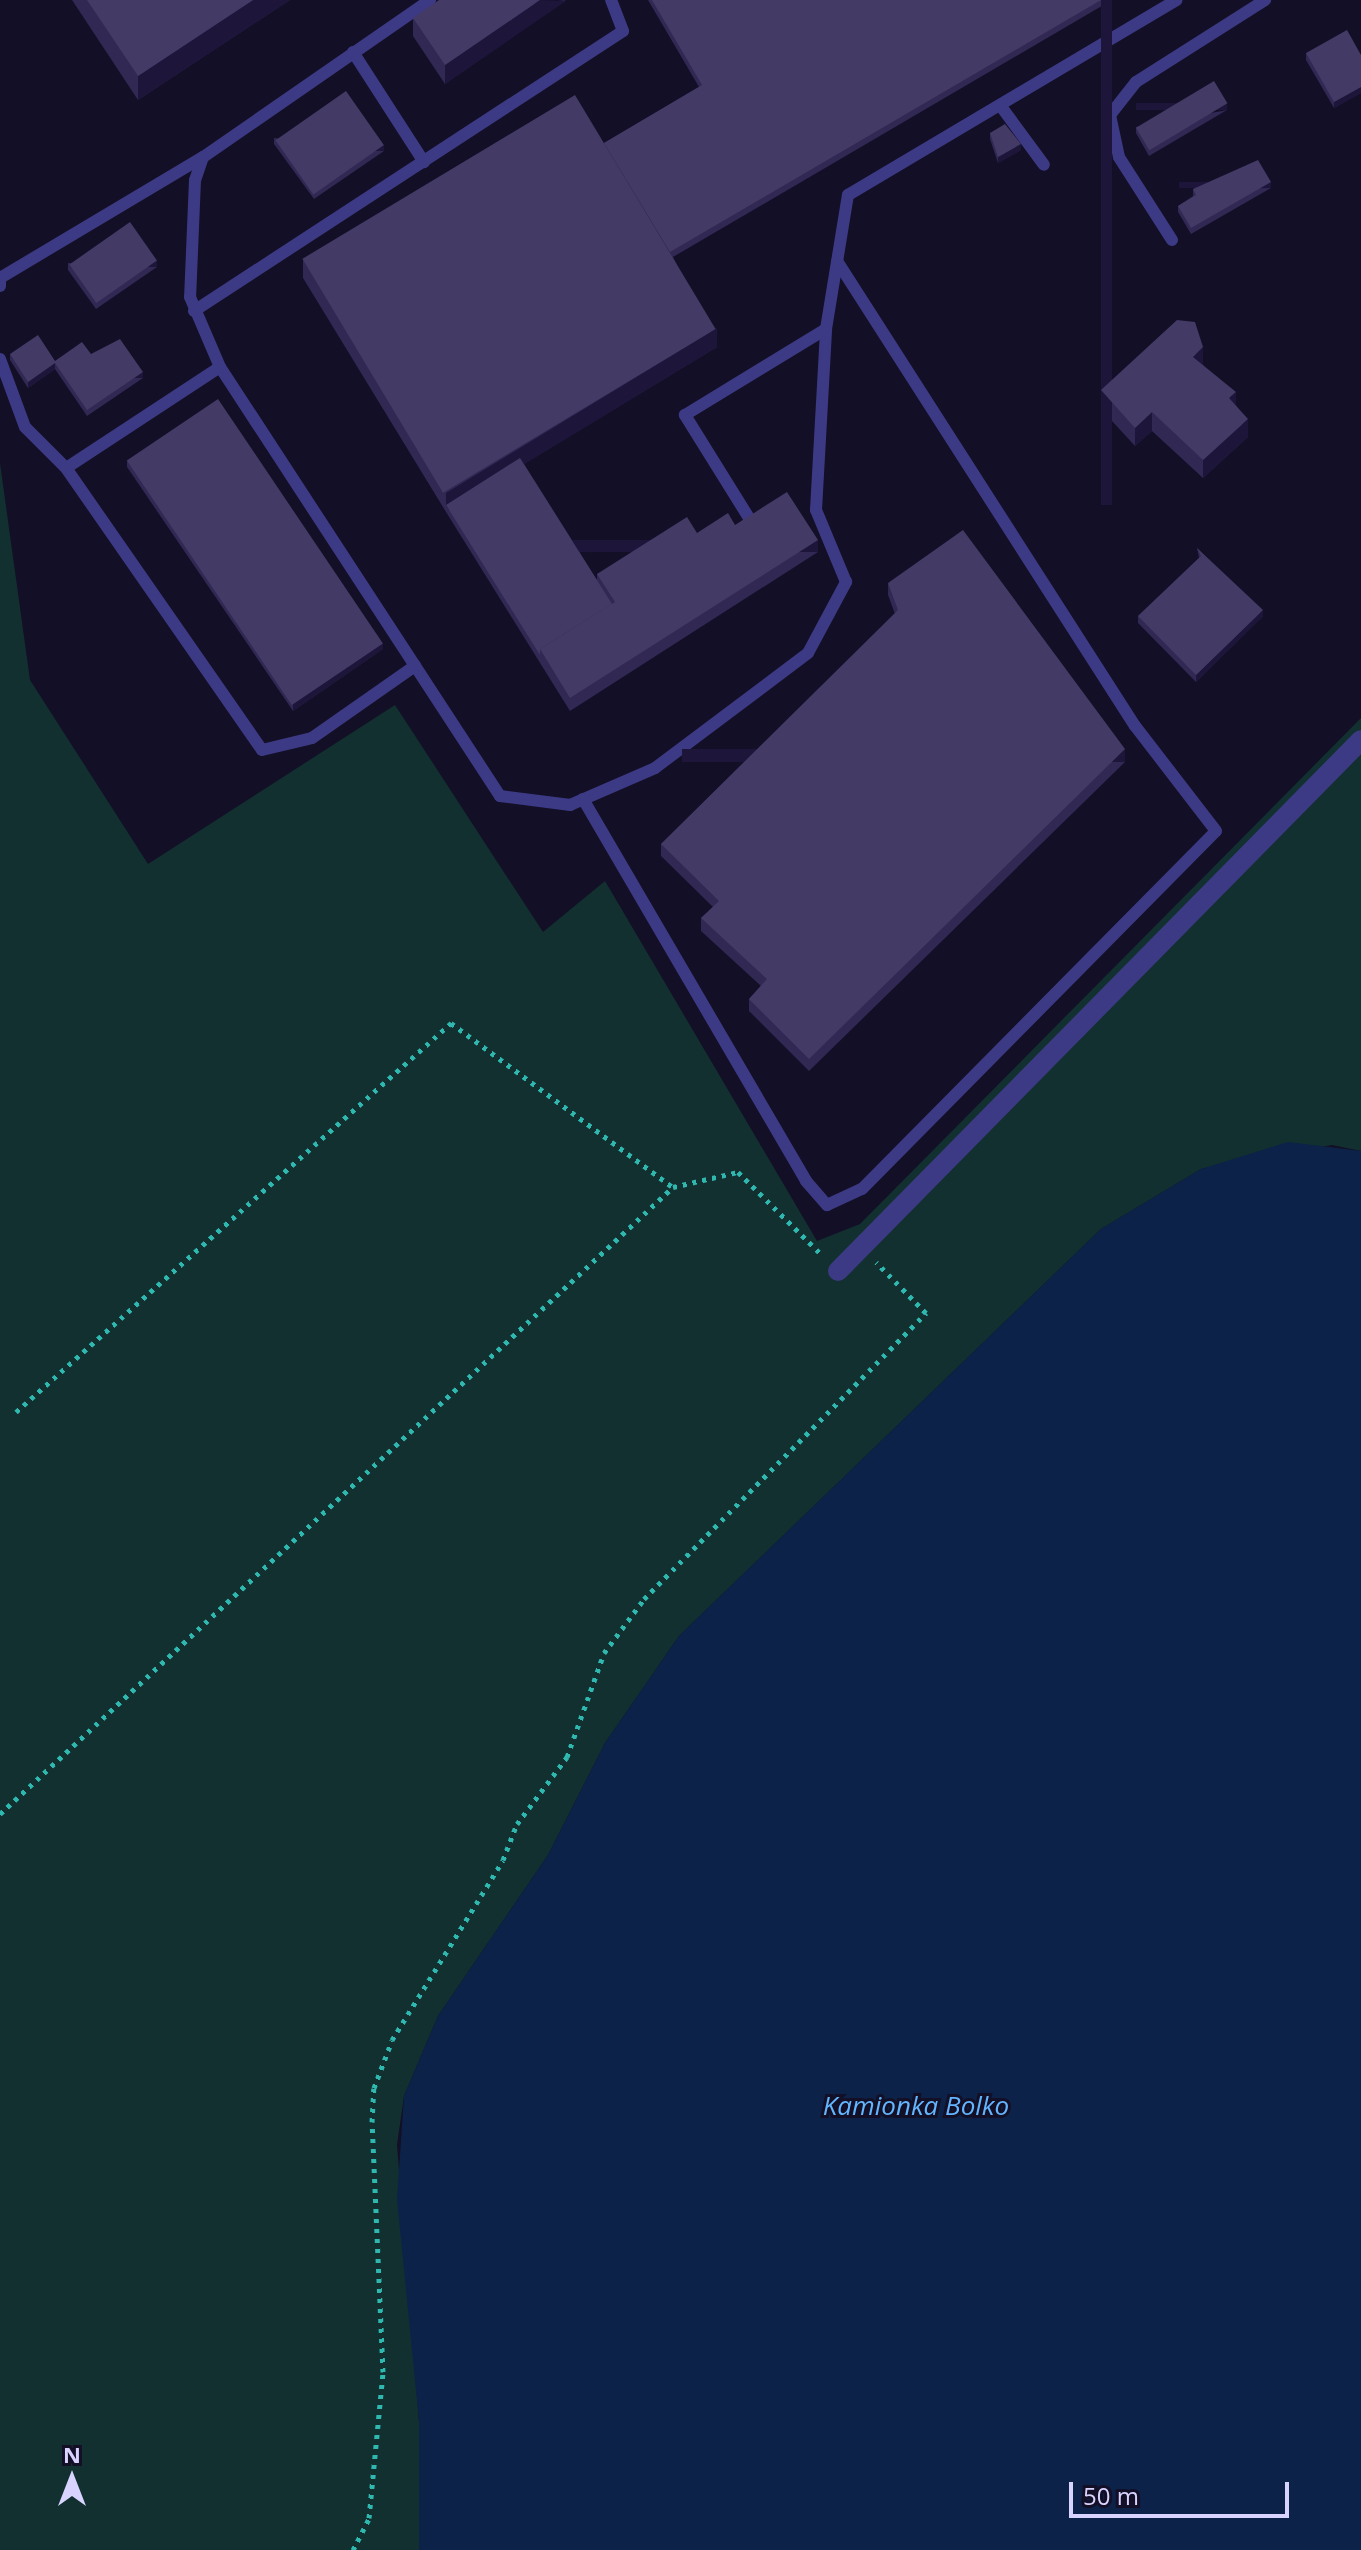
<!DOCTYPE html>
<style>
body{margin:0}
#map{position:relative;width:1361px;height:2550px;overflow:hidden;background:#130f26;font-family:"Open Sans",sans-serif}
div>[style]{position:absolute}
.green>*{inset:0;background:#12302f}
.water>*{inset:0;background:#0c2248}
.path>*{height:5px;margin-top:-2.5px;transform-origin:0;background:repeating-linear-gradient(90deg,#2fb8b0 0 4px,transparent 0 10px)}
.lane>*{height:12px;margin:-6px;padding:0 6px;transform-origin:6px;border-radius:6px;background:#3d3a85}
.street>*{height:20px;margin:-10px;padding:0 10px;transform-origin:10px;border-radius:10px;background:#3d3a85}
.wall>*{inset:0;background:#312854}
.shaded-wall>*{inset:0;background:#1d163a;transform-origin:0 0}
.building>*{inset:0;background:#433a66;transform-origin:0 0}
span{translate:-50% -50%;white-space:nowrap;text-align:center;line-height:1.15;-webkit-text-stroke:6px #130f26;paint-order:stroke}
.water-label{font-size:26px;color:#62b6ff;font-style:italic}
.north{position:absolute;left:32px;top:2438px;width:80px;height:80px;-webkit-text-stroke:6px #130f26;paint-order:stroke;rotate:0deg;font-size:22px;font-weight:700;line-height:32px;text-align:center;color:#d9d4ff}
.north::after{content:'';display:block;margin:auto;width:28px;height:36px;background:#d9d4ff;clip-path:polygon(50% 0,100% 100%,50% 72%,0 100%)}
.scale{position:absolute;left:1069px;top:2482px;width:220px;height:36px;box-sizing:border-box;border:4px solid #d9d4ff;border-top:0;padding-left:10px;font-size:24px;line-height:28px;white-space:nowrap;color:#d9d4ff;-webkit-text-stroke:6px #130f26;paint-order:stroke}
</style>
<div id="map">
<div class="green">
<div style="clip-path:polygon(0 463px,30px 680px,148px 864px,395px 705px,543px 932px,605px 881px,817px 1241px,860px 1224px,1361px 718px,1361px 1151px,1332px 1145px,1201px 1169px,1101px 1229px,679px 1636px,605px 1743px,548px 1855px,438px 2016px,404px 2096px,397px 2145px,419px 2421px,419px 2550px,0 2550px)"></div>
</div>
<div class="water">
<div style="clip-path:polygon(1288px 1142px,1361px 1151px,1361px 2550px,419px 2550px,419px 2421px,397px 2199px,404px 2096px,438px 2016px,548px 1855px,605px 1743px,679px 1636px,1101px 1229px,1201px 1169px)"></div>
</div>
<div class="path">
<div style="left:16px;top:1412px;width:584px;rotate:-41.8deg"></div>
<div style="left:451px;top:1023px;width:276px;rotate:36.5deg"></div>
<div style="left:673px;top:1187px;width:67px;rotate:-13deg"></div>
<div style="left:738px;top:1172px;width:117px;rotate:44.7deg"></div>
<div style="left:0;top:1814px;width:920px;rotate:-42.97deg"></div>
<div style="left:353px;top:2550px;width:36px;rotate:-63deg"></div>
<div style="left:369px;top:2518px;width:147px;rotate:-84.5deg"></div>
<div style="left:383px;top:2372px;width:250px;rotate:-92.5deg"></div>
<div style="left:372px;top:2122px;width:34px;rotate:-87deg"></div>
<div style="left:374px;top:2088px;width:51px;rotate:-69.4deg"></div>
<div style="left:392px;top:2040px;width:211px;rotate:-58.3deg"></div>
<div style="left:503px;top:1860px;width:39px;rotate:-69deg"></div>
<div style="left:517px;top:1824px;width:84px;rotate:-53.3deg"></div>
<div style="left:567px;top:1757px;width:110px;rotate:-70.4deg"></div>
<div style="left:604px;top:1653px;width:67px;rotate:-53.5deg"></div>
<div style="left:644px;top:1599px;width:402px;rotate:-45.4deg"></div>
<div style="left:926px;top:1313px;width:71px;rotate:-134.4deg"></div>
</div>
<div class="lane">
<div style="left:430px;top:0;width:276px;rotate:145.3deg"></div>
<div style="left:203px;top:157px;width:24px;rotate:109deg"></div>
<div style="left:195px;top:180px;width:117px;rotate:92.4deg"></div>
<div style="left:190px;top:297px;width:76px;rotate:66.8deg"></div>
<div style="left:220px;top:367px;width:512px;rotate:56.87deg"></div>
<div style="left:500px;top:796px;width:71px;rotate:7.3deg"></div>
<div style="left:570px;top:805px;width:93px;rotate:-23.5deg"></div>
<div style="left:655px;top:768px;width:191px;rotate:-36.9deg"></div>
<div style="left:808px;top:653px;width:81px;rotate:-61.8deg"></div>
<div style="left:846px;top:582px;width:78px;rotate:-112.6deg"></div>
<div style="left:816px;top:510px;width:181px;rotate:-86.8deg"></div>
<div style="left:826px;top:329px;width:136px;rotate:-80.7deg"></div>
<div style="left:848px;top:195px;width:382px;rotate:-30.7deg"></div>
<div style="left:353px;top:52px;width:131px;rotate:57.2deg"></div>
<div style="left:1000px;top:105px;width:74px;rotate:53.7deg"></div>
<div style="left:1172px;top:240px;width:98px;rotate:-122.6deg"></div>
<div style="left:1119px;top:157px;width:43px;rotate:-102.1deg"></div>
<div style="left:1110px;top:115px;width:42px;rotate:-51.8deg"></div>
<div style="left:1136px;top:82px;width:153px;rotate:-32.4deg"></div>
<div style="left:0;top:286px;width:8px;rotate:-90deg"></div>
<div style="left:0;top:278px;width:236px;rotate:-30.8deg"></div>
<div style="left:194px;top:311px;width:512px;rotate:-33.13deg"></div>
<div style="left:623px;top:31px;width:33px;rotate:-111deg"></div>
<div style="left:0;top:359px;width:72px;rotate:69.8deg"></div>
<div style="left:25px;top:427px;width:58px;rotate:45deg"></div>
<div style="left:220px;top:367px;width:184px;rotate:146.7deg"></div>
<div style="left:66px;top:468px;width:343px;rotate:55.2deg"></div>
<div style="left:262px;top:750px;width:51px;rotate:-13.5deg"></div>
<div style="left:312px;top:738px;width:126px;rotate:-35deg"></div>
<div style="left:754px;top:526px;width:131px;rotate:-121.9deg"></div>
<div style="left:685px;top:415px;width:165px;rotate:-31.4deg"></div>
<div style="left:583px;top:799px;width:442px;rotate:59.7deg"></div>
<div style="left:806px;top:1181px;width:32px;rotate:49deg"></div>
<div style="left:827px;top:1205px;width:38px;rotate:-25deg"></div>
<div style="left:862px;top:1189px;width:503px;rotate:-45.32deg"></div>
<div style="left:1216px;top:831px;width:133px;rotate:-127.6deg"></div>
<div style="left:1135px;top:726px;width:552px;rotate:-122.65deg"></div>
</div>
<div class="street">
<div style="left:838px;top:1271px;width:745px;rotate:-45.43deg"></div>
</div>
<div class="wall">
<div style="clip-path:polygon(72px 0,290px 0,138px 100px)"></div>
<div style="clip-path:polygon(566px 0,445px 84px,413px 36px,413px 18px)"></div>
<div style="clip-path:polygon(648px 0,1112px 0,673px 257px,717px 347px,524px 464px,597px 580px,597px 574px,697px 533px,735px 525px,818px 552px,570px 711px,446px 512px,303px 278px,303px 260px,604px 143px,699px 87px)"></div>
<div style="clip-path:polygon(1306px 53px,1361px 55px,1361px 93px,1334px 108px,1306px 60px)"></div>
<div style="clip-path:polygon(1227px 110px,1149px 156px,1136px 133px,1136px 127px)"></div>
<div style="clip-path:polygon(990px 133px,1021px 150px,998px 163px,990px 139px)"></div>
<div style="clip-path:polygon(274px 138px,384px 151px,314px 199px,274px 144px)"></div>
<div style="clip-path:polygon(1271px 188px,1191px 234px,1178px 212px,1178px 206px,1193px 196px,1193px 189px)"></div>
<div style="clip-path:polygon(68px 263px,157px 267px,96px 309px,68px 270px)"></div>
<div style="clip-path:polygon(10px 354px,55px 361px,91px 354px,143px 378px,87px 416px,55px 369px,28px 388px,10px 360px)"></div>
<div style="clip-path:polygon(1203px 365px,1236px 405px,1248px 437px,1203px 478px,1152px 431px,1135px 446px,1101px 409px,1101px 390px)"></div>
<div style="clip-path:polygon(127px 461px,383px 649px,293px 711px,127px 467px)"></div>
<div style="clip-path:polygon(1197px 548px,1263px 616px,1196px 682px,1138px 623px,1138px 616px,1199px 558px)"></div>
<div style="clip-path:polygon(888px 583px,1125px 762px,809px 1071px,749px 1011px,749px 999px,761px 986px,701px 931px,701px 918px,713px 907px,661px 856px,661px 844px,895px 614px,888px 595px)"></div>
</div>
<div class="shaded-wall">
<div style="clip-path:polygon(253px 0,290px 0,138px 100px,138px 76px)"></div>
<div style="clip-path:polygon(540px 0,566px 1px,445px 84px,445px 65px)"></div>
<div style="left:1101px;top:0;width:11px;height:505px"></div>
<div style="clip-path:polygon(1361px 87px,1361px 93px,1334px 108px,1334px 102px)"></div>
<div style="left:1227px;top:103px;width:7px;height:91px;rotate:90deg"></div>
<div style="clip-path:polygon(1021px 144px,1021px 150px,998px 163px,998px 157px)"></div>
<div style="left:384px;top:145px;width:6px;height:85px;rotate:90deg"></div>
<div style="left:1271px;top:182px;width:6px;height:92px;rotate:90deg"></div>
<div style="left:157px;top:261px;width:6px;height:74px;rotate:90deg"></div>
<div style="clip-path:polygon(717px 328px,717px 347px,449px 510px,446px 505px,446px 493px)"></div>
<div style="clip-path:polygon(1203px 347px,1203px 366px,1193px 357px)"></div>
<div style="clip-path:polygon(55px 363px,55px 369px,28px 388px,28px 382px)"></div>
<div style="left:143px;top:372px;width:6px;height:68px;rotate:90deg"></div>
<div style="clip-path:polygon(1236px 392px,1236px 411px,1229px 398px)"></div>
<div style="clip-path:polygon(1152px 412px,1152px 431px,1135px 446px,1135px 428px)"></div>
<div style="clip-path:polygon(1248px 419px,1248px 437px,1203px 478px,1203px 460px)"></div>
<div style="left:818px;top:540px;width:12px;height:294px;rotate:90deg"></div>
<div style="clip-path:polygon(1263px 610px,1263px 616px,1196px 682px,1196px 675px)"></div>
<div style="clip-path:polygon(383px 643px,383px 649px,293px 711px,293px 704px)"></div>
<div style="left:1125px;top:749px;width:13px;height:443px;rotate:90deg"></div>
</div>
<div class="building">
<div style="clip-path:polygon(87px 0,253px 0,138px 76px)"></div>
<div style="clip-path:polygon(439px 0,540px 0,445px 65px,413px 18px)"></div>
<div style="clip-path:polygon(652px 0,1101px 0,670px 252px,604px 143px,702px 85px)"></div>
<div style="clip-path:polygon(1347px 30px,1361px 55px,1361px 87px,1334px 102px,1306px 53px)"></div>
<div style="left:1214px;top:81px;width:26px;height:91px;rotate:59deg"></div>
<div style="left:346px;top:91px;width:66px;height:86px;rotate:55deg"></div>
<div style="left:575px;top:95px;width:273px;height:318px;rotate:59deg"></div>
<div style="clip-path:polygon(1005px 124px,1021px 144px,998px 157px,990px 133px)"></div>
<div style="clip-path:polygon(1258px 160px,1271px 182px,1191px 228px,1178px 206px,1196px 195px,1193px 189px)"></div>
<div style="left:130px;top:222px;width:47px;height:74px;rotate:55deg"></div>
<div style="clip-path:polygon(1177px 320px,1195px 322px,1203px 347px,1193px 357px,1236px 392px,1229px 398px,1248px 419px,1203px 460px,1152px 412px,1135px 428px,1101px 390px)"></div>
<div style="clip-path:polygon(38px 335px,55px 361px,82px 342px,91px 354px,120px 339px,143px 372px,87px 410px,55px 363px,28px 382px,10px 354px)"></div>
<div style="left:218px;top:399px;width:295px;height:110px;rotate:56deg"></div>
<div style="clip-path:polygon(520px 458px,612px 604px,540px 649px,540px 655px,446px 505px)"></div>
<div style="clip-path:polygon(787px 492px,818px 540px,570px 698px,540px 649px,615px 602px,597px 574px,687px 517px,697px 533px,728px 513px,735px 525px)"></div>
<div style="clip-path:polygon(963px 530px,1125px 749px,809px 1059px,749px 999px,767px 979px,701px 918px,719px 901px,661px 844px,898px 610px,888px 583px)"></div>
<div style="clip-path:polygon(1197px 548px,1263px 610px,1196px 675px,1138px 616px,1201px 556px)"></div>
</div>
<div class="water-label">
<span style="left:916px;top:2106px">Kamionka Bolko</span>
</div>
<div class="north">N</div>
<div class="scale">50 m</div>
</div>
